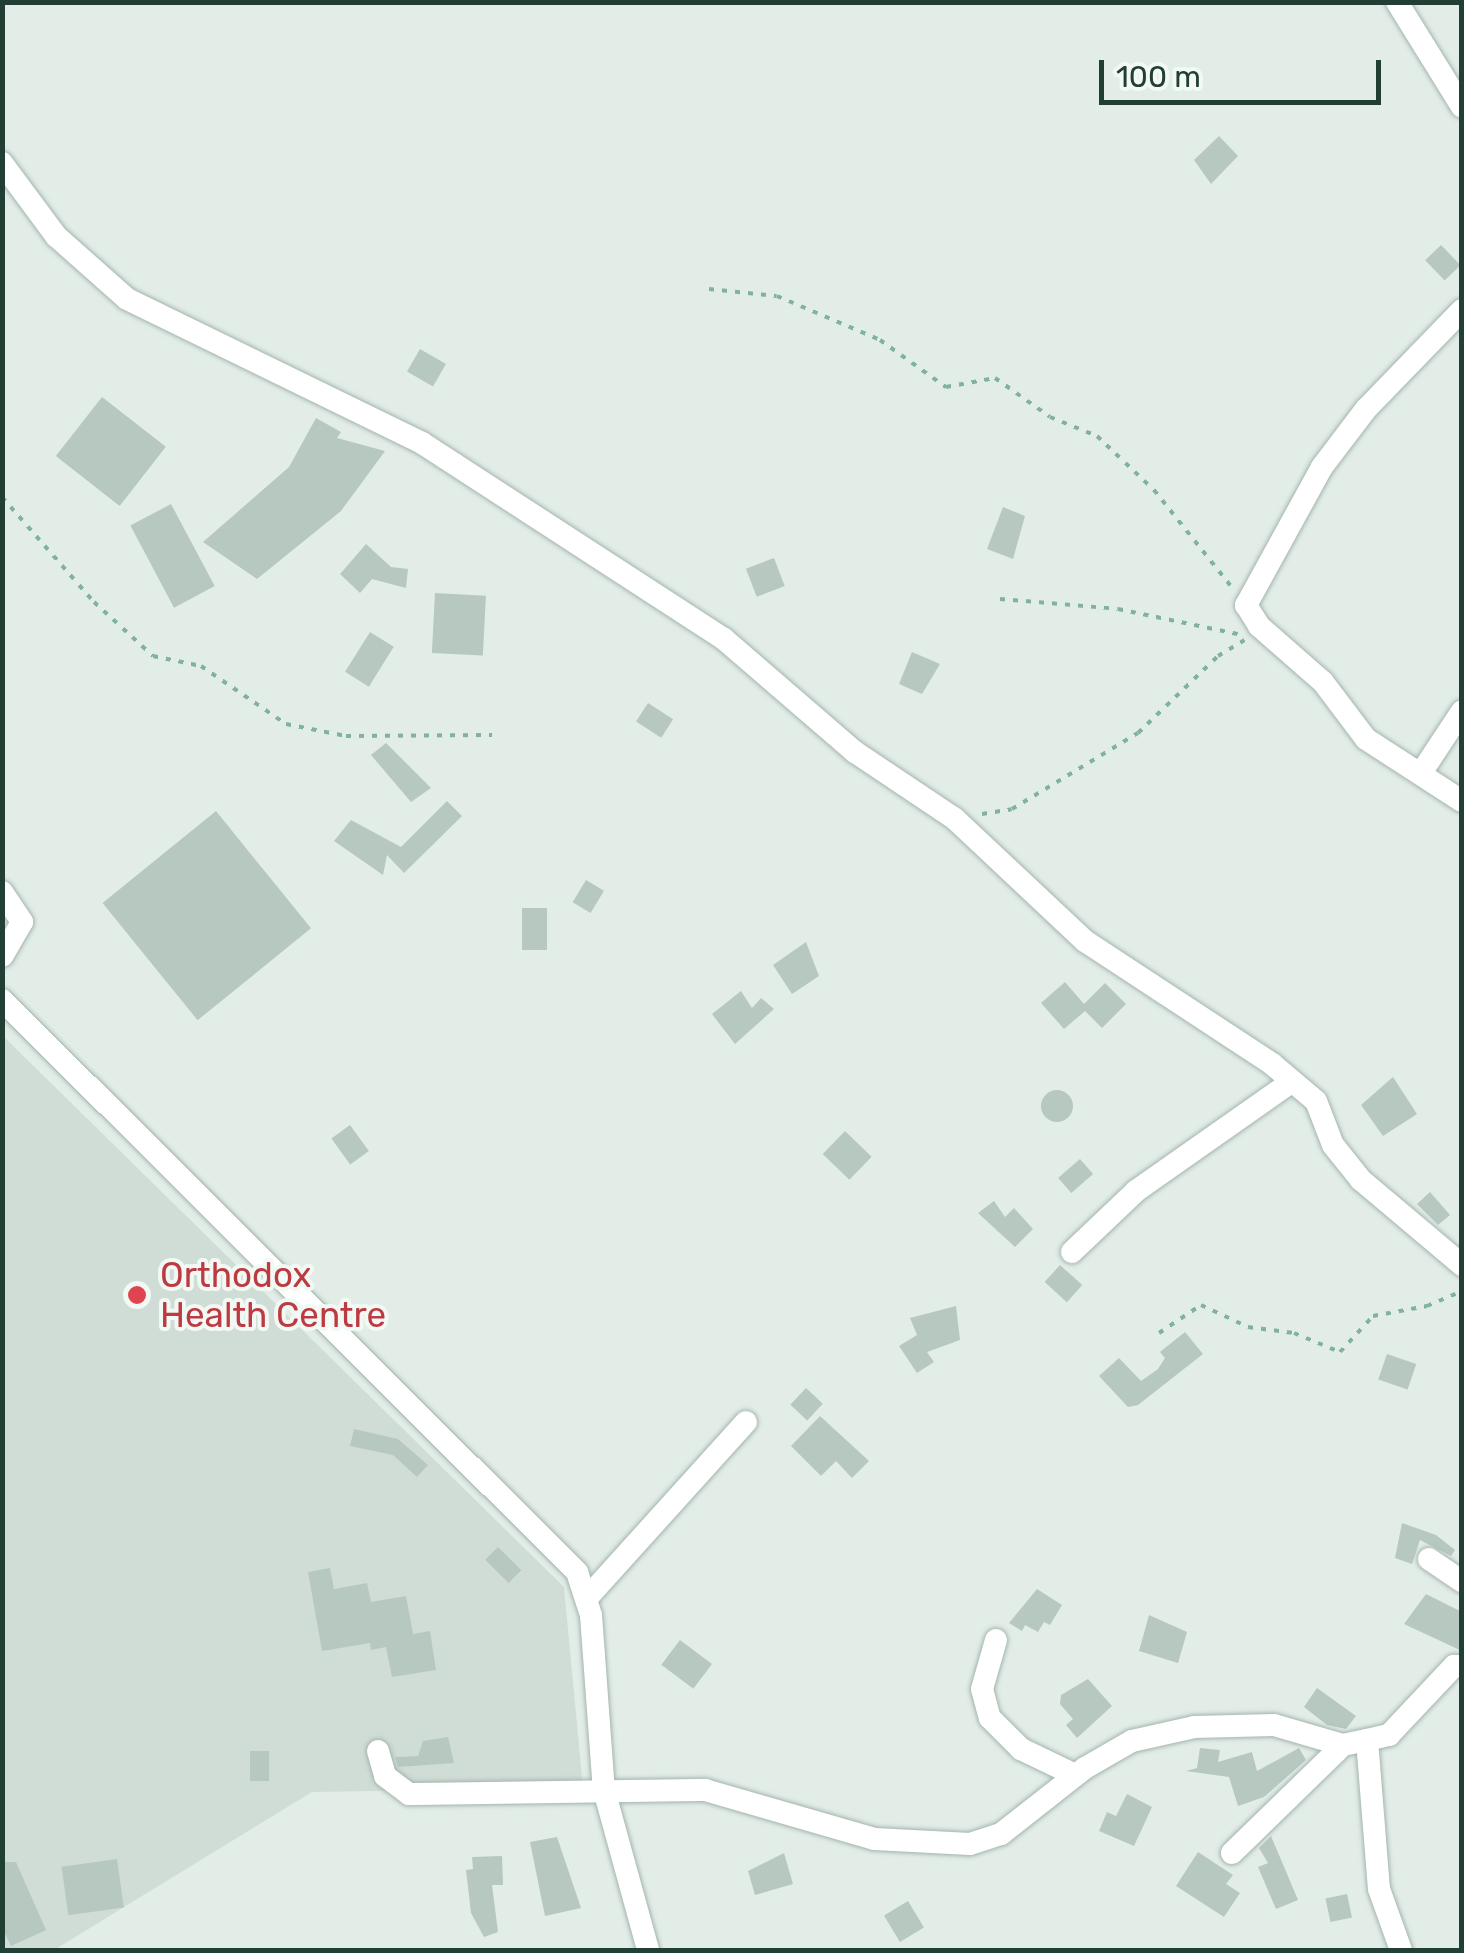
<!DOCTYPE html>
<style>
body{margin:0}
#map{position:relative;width:1464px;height:1953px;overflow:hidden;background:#e2ede7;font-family:Rubik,sans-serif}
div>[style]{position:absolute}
.built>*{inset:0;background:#d0ddd6}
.building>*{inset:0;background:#b7c8c0;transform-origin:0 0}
.round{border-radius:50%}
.path>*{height:4px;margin-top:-2px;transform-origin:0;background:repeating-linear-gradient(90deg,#81b2a0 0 5px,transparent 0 13px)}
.roads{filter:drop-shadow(0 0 2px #a4b5ae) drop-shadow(0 0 2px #a4b5ae)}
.minor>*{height:22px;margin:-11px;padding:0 11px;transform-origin:11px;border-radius:11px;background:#fff}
.dots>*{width:28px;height:28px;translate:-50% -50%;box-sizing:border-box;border:5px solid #f2f9f5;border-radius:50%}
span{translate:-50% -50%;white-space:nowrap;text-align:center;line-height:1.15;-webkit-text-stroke:8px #f2f9f5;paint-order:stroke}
.health-label{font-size:35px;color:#be3a42}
.left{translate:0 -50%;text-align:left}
.frame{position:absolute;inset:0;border:5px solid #213f35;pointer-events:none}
.scale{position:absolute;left:1099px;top:60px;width:282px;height:45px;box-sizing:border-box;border:5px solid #213f35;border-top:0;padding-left:12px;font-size:30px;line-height:35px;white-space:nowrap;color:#213f35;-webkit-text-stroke:8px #f2f9f5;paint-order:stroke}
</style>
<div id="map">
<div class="built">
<div style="clip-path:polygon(2px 1035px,564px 1587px,583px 1788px,312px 1792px,54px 1950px,3px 1950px)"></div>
</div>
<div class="building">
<div style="clip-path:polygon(1219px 136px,1238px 156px,1211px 184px,1194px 160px)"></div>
<div style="left:1441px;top:245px;width:28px;height:22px;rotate:46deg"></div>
<div style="left:420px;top:349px;width:30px;height:26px;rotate:30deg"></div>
<div style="left:102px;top:397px;width:81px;height:75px;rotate:38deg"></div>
<div style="clip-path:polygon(316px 418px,341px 432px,337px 438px,385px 451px,341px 511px,257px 579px,203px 542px,289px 467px)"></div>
<div style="left:171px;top:504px;width:93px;height:46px;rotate:62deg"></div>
<div style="clip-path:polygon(1003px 507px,1025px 516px,1013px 559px,987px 549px)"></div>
<div style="clip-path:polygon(366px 544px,391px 567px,408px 569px,406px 588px,372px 579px,360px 593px,340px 574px)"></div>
<div style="left:774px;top:558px;width:30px;height:30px;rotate:69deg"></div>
<div style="left:435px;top:593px;width:51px;height:60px;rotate:3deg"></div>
<div style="left:370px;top:632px;width:28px;height:47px;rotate:32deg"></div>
<div style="clip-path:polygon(912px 652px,940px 664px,922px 694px,899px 684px)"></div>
<div style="left:648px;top:703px;width:30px;height:22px;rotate:33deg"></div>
<div style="clip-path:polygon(386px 743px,431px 788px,411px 802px,371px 755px)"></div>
<div style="clip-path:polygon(447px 801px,462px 816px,404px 873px,387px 855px,383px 875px,334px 841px,351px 820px,401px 847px)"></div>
<div style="left:216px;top:811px;width:151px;height:146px;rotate:51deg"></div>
<div style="left:586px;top:880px;width:21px;height:26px;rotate:31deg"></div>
<div style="left:522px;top:908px;width:25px;height:42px"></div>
<div style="clip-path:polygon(806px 942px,819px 976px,792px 994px,773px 965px)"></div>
<div style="clip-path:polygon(1065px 982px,1084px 1004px,1105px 983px,1126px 1004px,1102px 1028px,1085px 1011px,1064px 1029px,1041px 1003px)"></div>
<div style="clip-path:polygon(741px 991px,752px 1008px,761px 998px,774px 1009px,735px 1044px,712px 1014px)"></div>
<div style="clip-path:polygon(1393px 1077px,1417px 1114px,1383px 1136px,1361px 1105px)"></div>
<div class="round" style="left:1041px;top:1090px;width:32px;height:32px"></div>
<div style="left:350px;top:1125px;width:32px;height:23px;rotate:54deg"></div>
<div style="left:845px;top:1131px;width:37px;height:32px;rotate:44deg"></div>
<div style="left:1080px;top:1159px;width:20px;height:29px;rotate:49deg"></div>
<div style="clip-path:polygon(1430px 1192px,1450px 1215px,1438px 1225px,1417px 1204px)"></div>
<div style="clip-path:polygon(994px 1201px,1005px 1217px,1014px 1208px,1033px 1229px,1015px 1247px,978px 1213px)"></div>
<div style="left:1060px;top:1265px;width:30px;height:23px;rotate:42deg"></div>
<div style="clip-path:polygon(956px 1306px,960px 1340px,927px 1352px,934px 1362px,917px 1373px,899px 1346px,917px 1335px,910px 1318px)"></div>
<div style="clip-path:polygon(1185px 1332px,1203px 1354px,1138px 1405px,1128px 1407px,1099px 1376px,1119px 1358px,1141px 1381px,1158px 1369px,1165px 1358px,1160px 1352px)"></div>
<div style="left:1387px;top:1354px;width:31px;height:27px;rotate:19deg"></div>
<div style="left:806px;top:1388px;width:23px;height:23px;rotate:43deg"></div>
<div style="clip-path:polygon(820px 1416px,869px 1461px,852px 1478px,836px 1461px,821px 1476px,791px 1446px)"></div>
<div style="clip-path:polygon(354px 1429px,398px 1439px,428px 1465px,417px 1477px,393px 1455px,350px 1446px)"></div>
<div style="clip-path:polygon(1402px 1523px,1436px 1535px,1455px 1550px,1451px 1556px,1420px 1540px,1412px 1564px,1395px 1558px)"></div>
<div style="left:498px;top:1547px;width:33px;height:18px;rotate:45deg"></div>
<div style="clip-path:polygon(330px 1568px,334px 1589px,367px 1583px,371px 1602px,406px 1596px,413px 1634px,430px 1631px,436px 1670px,392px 1677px,386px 1647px,371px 1650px,370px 1643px,322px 1651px,308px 1572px)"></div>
<div style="clip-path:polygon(1037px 1589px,1062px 1605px,1050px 1625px,1044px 1622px,1038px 1632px,1025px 1625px,1022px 1631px,1009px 1623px)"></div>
<div style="clip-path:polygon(1426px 1594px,1462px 1612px,1462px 1651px,1404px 1624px)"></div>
<div style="clip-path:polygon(1149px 1615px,1187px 1632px,1178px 1663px,1139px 1651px)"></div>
<div style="left:680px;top:1640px;width:40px;height:31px;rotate:37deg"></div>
<div style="clip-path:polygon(1088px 1679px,1112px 1706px,1077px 1738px,1066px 1725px,1073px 1719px,1060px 1704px,1061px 1695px)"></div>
<div style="clip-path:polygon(1317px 1688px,1356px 1716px,1346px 1729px,1327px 1725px,1304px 1707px)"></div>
<div style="clip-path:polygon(448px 1737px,454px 1763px,398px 1767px,395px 1757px,418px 1756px,423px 1741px)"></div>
<div style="clip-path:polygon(1200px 1748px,1220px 1750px,1218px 1762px,1252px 1752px,1257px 1771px,1299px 1748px,1306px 1760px,1264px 1797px,1238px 1806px,1229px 1777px,1186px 1771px,1197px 1768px)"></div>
<div style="left:250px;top:1751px;width:19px;height:30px"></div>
<div style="clip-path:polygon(1127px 1794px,1152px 1807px,1134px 1846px,1099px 1831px,1107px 1812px,1116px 1816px)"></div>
<div style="clip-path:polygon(1271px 1836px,1298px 1900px,1276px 1909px,1258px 1867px,1268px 1863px,1259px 1848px)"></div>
<div style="clip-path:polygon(557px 1837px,581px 1908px,545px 1916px,530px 1842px)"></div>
<div style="clip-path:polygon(1198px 1852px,1233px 1875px,1226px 1884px,1240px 1893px,1224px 1917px,1176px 1886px)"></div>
<div style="clip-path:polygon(784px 1853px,793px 1884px,755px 1895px,748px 1871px)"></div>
<div style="clip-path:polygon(502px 1856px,503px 1885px,492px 1885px,498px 1932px,484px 1937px,471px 1913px,466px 1870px,473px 1869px,472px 1857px)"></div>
<div style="left:117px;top:1859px;width:49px;height:56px;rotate:82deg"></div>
<div style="clip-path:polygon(2px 1862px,16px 1862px,46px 1930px,11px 1946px,2px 1927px)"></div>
<div style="left:1347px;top:1894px;width:24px;height:22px;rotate:78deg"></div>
<div style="left:908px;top:1901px;width:31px;height:28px;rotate:59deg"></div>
</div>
<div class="path">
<div style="left:709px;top:289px;width:68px;rotate:5.9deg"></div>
<div style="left:777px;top:296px;width:112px;rotate:23.1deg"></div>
<div style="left:880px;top:340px;width:81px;rotate:35.5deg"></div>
<div style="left:946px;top:387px;width:50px;rotate:-10.4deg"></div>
<div style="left:995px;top:378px;width:67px;rotate:35.3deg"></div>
<div style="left:1050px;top:417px;width:51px;rotate:22deg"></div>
<div style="left:1097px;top:436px;width:79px;rotate:43.5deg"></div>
<div style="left:1154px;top:490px;width:128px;rotate:51.3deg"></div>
<div style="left:2px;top:497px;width:140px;rotate:48.8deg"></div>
<div style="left:94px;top:602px;width:80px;rotate:42.5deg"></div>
<div style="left:153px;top:656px;width:49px;rotate:11.8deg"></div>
<div style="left:201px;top:666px;width:103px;rotate:34.3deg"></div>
<div style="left:286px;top:724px;width:61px;rotate:11.3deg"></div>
<div style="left:346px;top:736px;width:146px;rotate:-0.4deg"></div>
<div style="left:1000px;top:599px;width:118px;rotate:4.8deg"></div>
<div style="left:1118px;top:609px;width:127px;rotate:11.8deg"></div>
<div style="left:982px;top:814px;width:30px;rotate:-9deg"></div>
<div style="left:1012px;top:809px;width:147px;rotate:-31.1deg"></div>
<div style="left:1138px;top:733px;width:111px;rotate:-43.9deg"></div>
<div style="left:1218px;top:656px;width:31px;rotate:-31deg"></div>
<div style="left:1159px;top:1333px;width:50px;rotate:-33.7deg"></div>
<div style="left:1201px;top:1305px;width:52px;rotate:25.1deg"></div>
<div style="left:1248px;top:1327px;width:46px;rotate:7.4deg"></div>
<div style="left:1294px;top:1333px;width:50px;rotate:22.4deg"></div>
<div style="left:1340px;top:1352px;width:49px;rotate:-47.5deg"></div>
<div style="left:1373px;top:1316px;width:55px;rotate:-10.5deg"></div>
<div style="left:1427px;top:1306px;width:38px;rotate:-23deg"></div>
</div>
<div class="roads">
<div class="minor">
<div style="left:1397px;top:2px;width:123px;rotate:58.2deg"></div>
<div style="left:2px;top:163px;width:91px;rotate:53.5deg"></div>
<div style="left:56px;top:236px;width:95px;rotate:41.6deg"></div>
<div style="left:127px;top:299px;width:328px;rotate:26deg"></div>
<div style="left:422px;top:443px;width:360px;rotate:33deg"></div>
<div style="left:724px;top:639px;width:173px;rotate:40.8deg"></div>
<div style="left:855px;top:752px;width:120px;rotate:33.8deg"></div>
<div style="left:955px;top:819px;width:178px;rotate:43.2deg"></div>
<div style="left:1085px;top:941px;width:224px;rotate:33.3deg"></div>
<div style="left:1272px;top:1064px;width:57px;rotate:40.1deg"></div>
<div style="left:1316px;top:1101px;width:47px;rotate:68.9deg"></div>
<div style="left:1333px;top:1145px;width:45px;rotate:51.3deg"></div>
<div style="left:1361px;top:1180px;width:132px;rotate:40.1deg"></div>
<div style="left:1462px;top:310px;width:138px;rotate:134.1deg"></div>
<div style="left:1366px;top:409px;width:73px;rotate:127.2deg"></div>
<div style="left:1322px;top:467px;width:158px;rotate:118.8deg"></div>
<div style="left:1246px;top:605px;width:25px;rotate:58deg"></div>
<div style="left:1259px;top:626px;width:85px;rotate:41.2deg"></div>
<div style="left:1323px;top:682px;width:71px;rotate:53deg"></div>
<div style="left:1366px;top:739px;width:114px;rotate:32.9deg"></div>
<div style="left:1421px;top:773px;width:74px;rotate:-56.5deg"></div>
<div style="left:2px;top:892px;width:36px;rotate:56deg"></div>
<div style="left:22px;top:922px;width:39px;rotate:120deg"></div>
<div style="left:2px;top:1000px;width:811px;rotate:44.85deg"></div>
<div style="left:577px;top:1572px;width:45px;rotate:72deg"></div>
<div style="left:591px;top:1615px;width:175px;rotate:85.8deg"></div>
<div style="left:604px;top:1790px;width:166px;rotate:74.6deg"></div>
<div style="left:1072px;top:1252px;width:88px;rotate:-43.6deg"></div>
<div style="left:1136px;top:1191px;width:189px;rotate:-35.1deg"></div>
<div style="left:1429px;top:1559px;width:40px;rotate:34deg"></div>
<div style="left:587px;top:1598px;width:237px;rotate:-47.9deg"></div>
<div style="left:996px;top:1640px;width:51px;rotate:105.9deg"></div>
<div style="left:982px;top:1689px;width:30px;rotate:75deg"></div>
<div style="left:990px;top:1718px;width:44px;rotate:45deg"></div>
<div style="left:1021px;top:1749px;width:60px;rotate:25.7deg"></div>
<div style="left:1367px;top:1740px;width:149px;rotate:85.4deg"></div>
<div style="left:1379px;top:1889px;width:65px;rotate:70.2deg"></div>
<div style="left:378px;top:1751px;width:26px;rotate:74deg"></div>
<div style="left:385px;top:1776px;width:30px;rotate:37deg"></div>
<div style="left:409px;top:1794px;width:296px;rotate:-0.8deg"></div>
<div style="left:705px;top:1790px;width:177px;rotate:16.1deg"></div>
<div style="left:875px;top:1839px;width:95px;rotate:3deg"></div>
<div style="left:970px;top:1844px;width:33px;rotate:-18deg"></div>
<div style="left:1001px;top:1834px;width:107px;rotate:-38.2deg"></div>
<div style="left:1085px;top:1768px;width:54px;rotate:-29.9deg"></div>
<div style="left:1132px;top:1741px;width:64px;rotate:-12.7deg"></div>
<div style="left:1194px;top:1727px;width:80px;rotate:-1.4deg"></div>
<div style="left:1274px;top:1725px;width:72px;rotate:16.2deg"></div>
<div style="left:1343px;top:1745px;width:25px;rotate:-12deg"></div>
<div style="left:1367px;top:1740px;width:23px;rotate:-13deg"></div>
<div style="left:1389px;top:1735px;width:95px;rotate:-46.7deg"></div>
<div style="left:1454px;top:1666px;width:8px"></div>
<div style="left:1232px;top:1853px;width:155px;rotate:-44.2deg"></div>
</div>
</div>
<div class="dots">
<div style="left:137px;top:1295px;background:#e0444e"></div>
</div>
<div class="health-label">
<span class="left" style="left:160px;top:1295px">Orthodox<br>Health Centre</span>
</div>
<div class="frame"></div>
<div class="scale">100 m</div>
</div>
